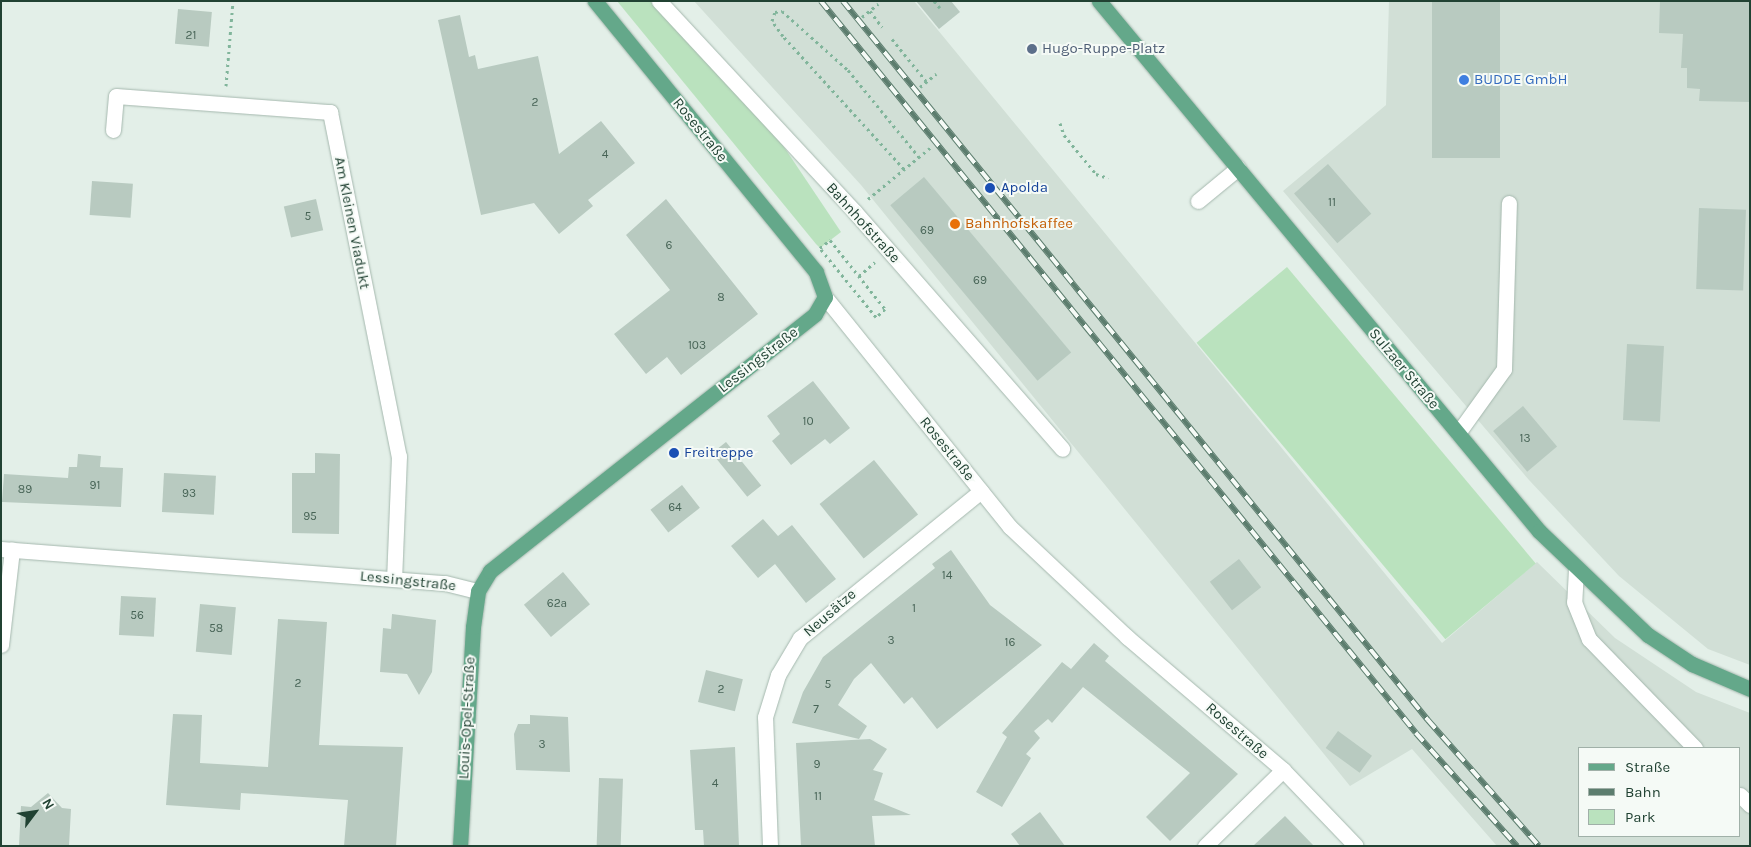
<!DOCTYPE html>
<meta charset="utf-8">
<style>
body{margin:0}
#map{position:relative;width:1751px;height:847px;overflow:hidden;background:#e3efe8;font-family:Karla,sans-serif}
div>[style]{position:absolute}
.built>*{inset:0;background:#d1dfd6}
.green>*{inset:0;background:#bae2be;transform-origin:0 0}
.building>*{inset:0;background:#b8cac0;transform-origin:0 0}
.path>*{height:3px;margin-top:-1.5px;transform-origin:0;background:repeating-linear-gradient(90deg,#81b59b 0 2.5px,transparent 0 6.5px)}
.roads{filter:drop-shadow(0 0 1px #a5b8ae) drop-shadow(0 0 1px #a5b8ae)}
.minor>*{height:15px;margin:-7.5px;padding:0 7.5px;transform-origin:7.5px;border-radius:7.5px;background:#fff}
.major>*{height:15px;margin:-7.5px;padding:0 7.5px;transform-origin:7.5px;border-radius:7.5px;background:#64a88a}
.rail>*{height:5.5px;margin-top:-2.75px;transform-origin:0;background:repeating-linear-gradient(90deg,#f5faf6 0 11px,#5c7d6e 0 22px);box-sizing:border-box;border-block:1px solid #5c7d6e}
.dots>*{width:14px;height:14px;translate:-50% -50%;box-sizing:border-box;border:2px solid #f5faf6;border-radius:50%}
span{translate:-50% -50%;white-space:nowrap;text-align:center;line-height:1.15;-webkit-text-stroke:4px #f5faf6;paint-order:stroke}
.number-label{font-size:12px;color:#476456}
.number-label span{-webkit-text-stroke-width:0}
.service-label{font-size:15px;color:#4e5e75}
.left{translate:0 -50%;text-align:left}
.shop-label{font-size:15px;color:#366cbe}
.street-label{font-size:15px;color:#214233}
.transit-label{font-size:15px;color:#164399}
.food-label{font-size:15px;color:#c56008}
.frame{position:absolute;inset:0;border:2px solid #214233;pointer-events:none}
.legend{position:absolute;left:1578px;top:747px;width:162px;height:90px;box-sizing:border-box;background:#f5faf6;border:1px solid #a0b0a8;margin:0;padding:6px 9px;list-style:none;font-size:15px;color:#214233}
.legend li{display:flex;align-items:center;gap:10px;height:25px}
.legend b{width:25px;border:1px solid #a0b0a8}
.north{position:absolute;left:10px;top:787px;width:50px;height:50px;-webkit-text-stroke:4px #f5faf6;paint-order:stroke;rotate:59deg;font-size:14px;font-weight:700;line-height:20px;text-align:center;color:#214233}
.north::after{content:'';display:block;margin:auto;width:18px;height:22px;background:#214233;clip-path:polygon(50% 0,100% 100%,50% 72%,0 100%)}
</style>
<div id="map">
<div class="built">
<div style="clip-path:polygon(evenodd,694px 1px,914px 1px,1442px 643px,1537px 562px,1615px 638px,1696px 692px,1750px 713px,1750px 846px,1497px 846px,1412px 749px,1350px 786px,861px 185px,694px 1px,1580px 748px,1740px 748px,1740px 836px,1580px 836px,1580px 748px)"></div>
<div style="clip-path:polygon(1389px 1px,1750px 1px,1750px 665px,1708px 649px,1619px 576px,1529px 480px,1283px 191px,1386px 105px)"></div>
</div>
<div class="green">
<div style="clip-path:polygon(617px 1px,650px 1px,782px 144px,841px 232px,820px 248px,816px 244px)"></div>
<div style="left:1287px;top:267px;width:387px;height:118px;rotate:50deg"></div>
</div>
<div class="building">
<div style="clip-path:polygon(916px 1px,951px 1px,960px 12px,939px 29px)"></div>
<div style="left:1432px;top:1px;width:68px;height:157px"></div>
<div style="clip-path:polygon(1660px 1px,1750px 1px,1750px 102px,1699px 101px,1700px 89px,1687px 88px,1687px 68px,1681px 68px,1683px 34px,1659px 33px)"></div>
<div style="left:178px;top:9px;width:34px;height:35px;rotate:5deg"></div>
<div style="clip-path:polygon(460px 15px,469px 57px,475px 55px,478px 69px,538px 56px,559px 154px,601px 121px,635px 163px,588px 200px,593px 206px,559px 234px,534px 203px,481px 215px,438px 20px)"></div>
<div style="left:1328px;top:164px;width:66px;height:45px;rotate:49deg"></div>
<div style="left:924px;top:177px;width:229px;height:44px;rotate:50deg"></div>
<div style="left:92px;top:181px;width:41px;height:34px;rotate:4deg"></div>
<div style="left:316px;top:199px;width:32px;height:33px;rotate:77deg"></div>
<div style="clip-path:polygon(666px 199px,758px 314px,681px 375px,667px 357px,646px 374px,614px 334px,670px 290px,626px 235px)"></div>
<div style="left:1699px;top:208px;width:47px;height:81px;rotate:2deg"></div>
<div style="left:1627px;top:344px;width:37px;height:76px;rotate:3deg"></div>
<div style="clip-path:polygon(813px 381px,850px 428px,830px 444px,825px 439px,791px 465px,772px 441px,780px 434px,767px 416px)"></div>
<div style="left:1523px;top:406px;width:53px;height:39px;rotate:50deg"></div>
<div style="left:726px;top:442px;width:56px;height:18px;rotate:51deg"></div>
<div style="clip-path:polygon(315px 453px,340px 454px,339px 534px,292px 533px,292px 473px,315px 473px)"></div>
<div style="clip-path:polygon(78px 454px,101px 456px,100px 467px,123px 468px,121px 507px,2px 502px,4px 474px,68px 478px,69px 467px,77px 467px)"></div>
<div style="left:874px;top:460px;width:70px;height:70px;rotate:51deg"></div>
<div style="left:164px;top:473px;width:52px;height:39px;rotate:3deg"></div>
<div style="left:682px;top:485px;width:29px;height:40px;rotate:52deg"></div>
<div style="clip-path:polygon(763px 519px,778px 536px,792px 525px,836px 579px,806px 603px,775px 564px,758px 578px,731px 546px)"></div>
<div style="clip-path:polygon(951px 550px,990px 605px,1042px 645px,937px 729px,912px 697px,904px 704px,871px 663px,854px 679px,838px 705px,867px 726px,859px 739px,792px 723px,803px 692px,823px 657px,935px 568px,932px 564px)"></div>
<div style="left:1239px;top:559px;width:36px;height:37px;rotate:52deg"></div>
<div style="left:563px;top:572px;width:42px;height:51px;rotate:50deg"></div>
<div style="left:121px;top:596px;width:35px;height:39px;rotate:3deg"></div>
<div style="left:200px;top:604px;width:36px;height:48px;rotate:5deg"></div>
<div style="clip-path:polygon(392px 614px,436px 620px,432px 672px,419px 695px,407px 674px,380px 672px,383px 628px,391px 629px)"></div>
<div style="clip-path:polygon(278px 619px,327px 622px,319px 745px,403px 747px,396px 846px,344px 846px,348px 800px,241px 793px,240px 810px,166px 805px,173px 714px,202px 715px,200px 763px,268px 767px)"></div>
<div style="clip-path:polygon(1094px 643px,1109px 656px,1105px 661px,1238px 774px,1170px 841px,1146px 817px,1190px 773px,1083px 687px,1052px 723px,1048px 719px,1034px 731px,1040px 738px,1026px 754px,1031px 758px,1002px 807px,976px 792px,1007px 737px,1002px 733px,1062px 662px,1071px 669px)"></div>
<div style="left:706px;top:670px;width:38px;height:33px;rotate:14deg"></div>
<div style="clip-path:polygon(530px 715px,568px 717px,570px 772px,516px 770px,514px 734px,518px 724px,530px 724px)"></div>
<div style="left:1338px;top:731px;width:42px;height:21px;rotate:36deg"></div>
<div style="clip-path:polygon(870px 739px,887px 749px,873px 770px,883px 773px,874px 800px,911px 815px,872px 816px,875px 846px,801px 846px,796px 743px)"></div>
<div style="clip-path:polygon(735px 747px,739px 846px,704px 846px,703px 830px,695px 830px,690px 750px)"></div>
<div style="left:599px;top:778px;width:24px;height:68px;rotate:2deg"></div>
<div style="clip-path:polygon(48px 793px,62px 808px,71px 809px,69px 846px,19px 846px,21px 806px,31px 807px)"></div>
<div style="clip-path:polygon(1040px 812px,1065px 846px,1020px 846px,1011px 834px)"></div>
<div style="clip-path:polygon(1285px 816px,1314px 846px,1253px 846px)"></div>
</div>
<div class="path">
<div style="left:934px;top:1px;width:9px;rotate:49deg"></div>
<div style="left:870px;top:11px;width:20px;rotate:53deg"></div>
<div style="left:862px;top:17px;width:21px;rotate:-39deg"></div>
<div style="left:892px;top:39px;width:54px;rotate:51deg"></div>
<div style="left:226px;top:86px;width:85px;rotate:-85.3deg"></div>
<div style="left:920px;top:87px;width:21px;rotate:-39deg"></div>
<div style="left:1060px;top:123px;width:13px;rotate:72deg"></div>
<div style="left:1064px;top:135px;width:50px;rotate:50.6deg"></div>
<div style="left:1096px;top:174px;width:13px;rotate:18deg"></div>
<div style="left:904px;top:169px;width:180px;rotate:-132.3deg"></div>
<div style="left:783px;top:36px;width:19px;rotate:-126deg"></div>
<div style="left:772px;top:21px;width:9px;rotate:-72deg"></div>
<div style="left:775px;top:12px;width:7px;rotate:-8deg"></div>
<div style="left:782px;top:11px;width:89px;rotate:41.8deg"></div>
<div style="left:848px;top:70px;width:112px;rotate:50.8deg"></div>
<div style="left:868px;top:199px;width:82px;rotate:-39.5deg"></div>
<div style="left:830px;top:240px;width:88px;rotate:51.4deg"></div>
<div style="left:885px;top:309px;width:12px;rotate:138deg"></div>
<div style="left:876px;top:317px;width:89px;rotate:-129.1deg"></div>
<div style="left:820px;top:248px;width:13px;rotate:-39deg"></div>
<div style="left:859px;top:276px;width:21px;rotate:-41deg"></div>
</div>
<div class="roads">
<div class="minor">
<div style="left:659px;top:1px;width:287px;rotate:47.1deg"></div>
<div style="left:854px;top:211px;width:316px;rotate:48.8deg"></div>
<div style="left:113px;top:130px;width:34px;rotate:-85deg"></div>
<div style="left:116px;top:96px;width:215px;rotate:4.3deg"></div>
<div style="left:330px;top:112px;width:351px;rotate:78.7deg"></div>
<div style="left:399px;top:456px;width:123px;rotate:92.3deg"></div>
<div style="left:1198px;top:201px;width:52px;rotate:-39.5deg"></div>
<div style="left:825px;top:297px;width:295px;rotate:51.2deg"></div>
<div style="left:1010px;top:527px;width:161px;rotate:43.2deg"></div>
<div style="left:1127px;top:637px;width:205px;rotate:40.4deg"></div>
<div style="left:1283px;top:770px;width:105px;rotate:46.2deg"></div>
<div style="left:1458px;top:433px;width:79px;rotate:-54.3deg"></div>
<div style="left:1504px;top:369px;width:166px;rotate:-88.3deg"></div>
<div style="left:1px;top:549px;width:445px;rotate:4.4deg"></div>
<div style="left:445px;top:583px;width:34px;rotate:14deg"></div>
<div style="left:1576px;top:569px;width:33px;rotate:93deg"></div>
<div style="left:1574px;top:602px;width:40px;rotate:68deg"></div>
<div style="left:1589px;top:639px;width:152px;rotate:45.8deg"></div>
<div style="left:1px;top:645px;width:96px;rotate:-83.4deg"></div>
<div style="left:1740px;top:795px;width:14px;rotate:45deg"></div>
<div style="left:770px;top:846px;width:129px;rotate:-92.2deg"></div>
<div style="left:765px;top:717px;width:44px;rotate:-72.8deg"></div>
<div style="left:778px;top:675px;width:43px;rotate:-59.3deg"></div>
<div style="left:800px;top:638px;width:233px;rotate:-39.1deg"></div>
<div style="left:1205px;top:846px;width:109px;rotate:-44.3deg"></div>
</div>
<div class="major">
<div style="left:1099px;top:1px;width:689px;rotate:50.3deg"></div>
<div style="left:1539px;top:531px;width:151px;rotate:43.7deg"></div>
<div style="left:1648px;top:635px;width:53px;rotate:33.4deg"></div>
<div style="left:1692px;top:664px;width:63px;rotate:23.3deg"></div>
<div style="left:460px;top:846px;width:219px;rotate:-86.6deg"></div>
<div style="left:473px;top:627px;width:36px;rotate:-82deg"></div>
<div style="left:478px;top:591px;width:23px;rotate:-59deg"></div>
<div style="left:490px;top:571px;width:414px;rotate:-38.3deg"></div>
<div style="left:815px;top:314px;width:20px;rotate:-60deg"></div>
<div style="left:825px;top:297px;width:27px;rotate:-110deg"></div>
<div style="left:816px;top:272px;width:350px;rotate:-129.2deg"></div>
</div>
</div>
<div class="rail">
<div style="left:821px;top:1px;width:943px;rotate:50.89deg"></div>
<div style="left:1416px;top:733px;width:152px;rotate:48.2deg"></div>
<div style="left:843px;top:1px;width:927px;rotate:50.87deg"></div>
<div style="left:1428px;top:720px;width:168px;rotate:48.6deg"></div>
</div>
<div class="dots">
<div style="left:1032px;top:49px;background:#5c6f8a"></div>
<div style="left:1464px;top:80px;background:#3f7fe0"></div>
<div style="left:990px;top:188px;background:#1a4fb4"></div>
<div style="left:955px;top:224px;background:#e8710a"></div>
<div style="left:674px;top:453px;background:#1a4fb4"></div>
</div>
<div class="number-label">
<span style="left:191px;top:36px">21</span>
<span style="left:535px;top:103px">2</span>
<span style="left:605px;top:155px">4</span>
<span style="left:1332px;top:203px">11</span>
<span style="left:308px;top:217px">5</span>
<span style="left:927px;top:231px">69</span>
<span style="left:669px;top:246px">6</span>
<span style="left:980px;top:281px">69</span>
<span style="left:721px;top:298px">8</span>
<span style="left:697px;top:346px">103</span>
<span style="left:808px;top:422px">10</span>
<span style="left:1525px;top:439px">13</span>
<span style="left:95px;top:486px">91</span>
<span style="left:25px;top:490px">89</span>
<span style="left:189px;top:494px">93</span>
<span style="left:675px;top:508px">64</span>
<span style="left:310px;top:517px">95</span>
<span style="left:947px;top:576px">14</span>
<span style="left:557px;top:604px">62a</span>
<span style="left:914px;top:609px">1</span>
<span style="left:137px;top:616px">56</span>
<span style="left:216px;top:629px">58</span>
<span style="left:891px;top:641px">3</span>
<span style="left:1010px;top:643px">16</span>
<span style="left:298px;top:684px">2</span>
<span style="left:828px;top:685px">5</span>
<span style="left:721px;top:690px">2</span>
<span style="left:816px;top:710px">7</span>
<span style="left:542px;top:745px">3</span>
<span style="left:817px;top:765px">9</span>
<span style="left:715px;top:784px">4</span>
<span style="left:818px;top:797px">11</span>
</div>
<div class="service-label">
<span class="left" style="left:1042px;top:49px">Hugo-Ruppe-Platz</span>
</div>
<div class="shop-label">
<span class="left" style="left:1474px;top:80px">BUDDE GmbH</span>
</div>
<div class="street-label">
<span style="left:700px;top:130px;rotate:51deg">Rosestraße</span>
<span style="left:352px;top:223px;rotate:79deg">Am Kleinen Viadukt</span>
<span style="left:863px;top:223px;rotate:48deg">Bahnhofstraße</span>
<span style="left:758px;top:360px;rotate:-38deg">Lessingstraße</span>
<span style="left:1404px;top:369px;rotate:50deg">Sulzaer Straße</span>
<span style="left:947px;top:449px;rotate:51deg">Rosestraße</span>
<span style="left:408px;top:581px;rotate:6deg">Lessingstraße</span>
<span style="left:830px;top:613px;rotate:-41deg">Neusätze</span>
<span style="left:467px;top:718px;rotate:-87deg">Louis-Opel-Straße</span>
<span style="left:1237px;top:731px;rotate:41deg">Rosestraße</span>
</div>
<div class="transit-label">
<span class="left" style="left:1001px;top:188px">Apolda</span>
<span class="left" style="left:684px;top:453px">Freitreppe</span>
</div>
<div class="food-label">
<span class="left" style="left:965px;top:224px">Bahnhofskaffee</span>
</div>
<div class="frame"></div>
<ul class="legend">
<li><b style="height:6px;background:#64a88a"></b>Straße</li>
<li><b style="height:6px;background:#5c7d6e"></b>Bahn</li>
<li><b style="height:14px;background:#bae2be"></b>Park</li>
</ul>
<div class="north">N</div>
</div>
